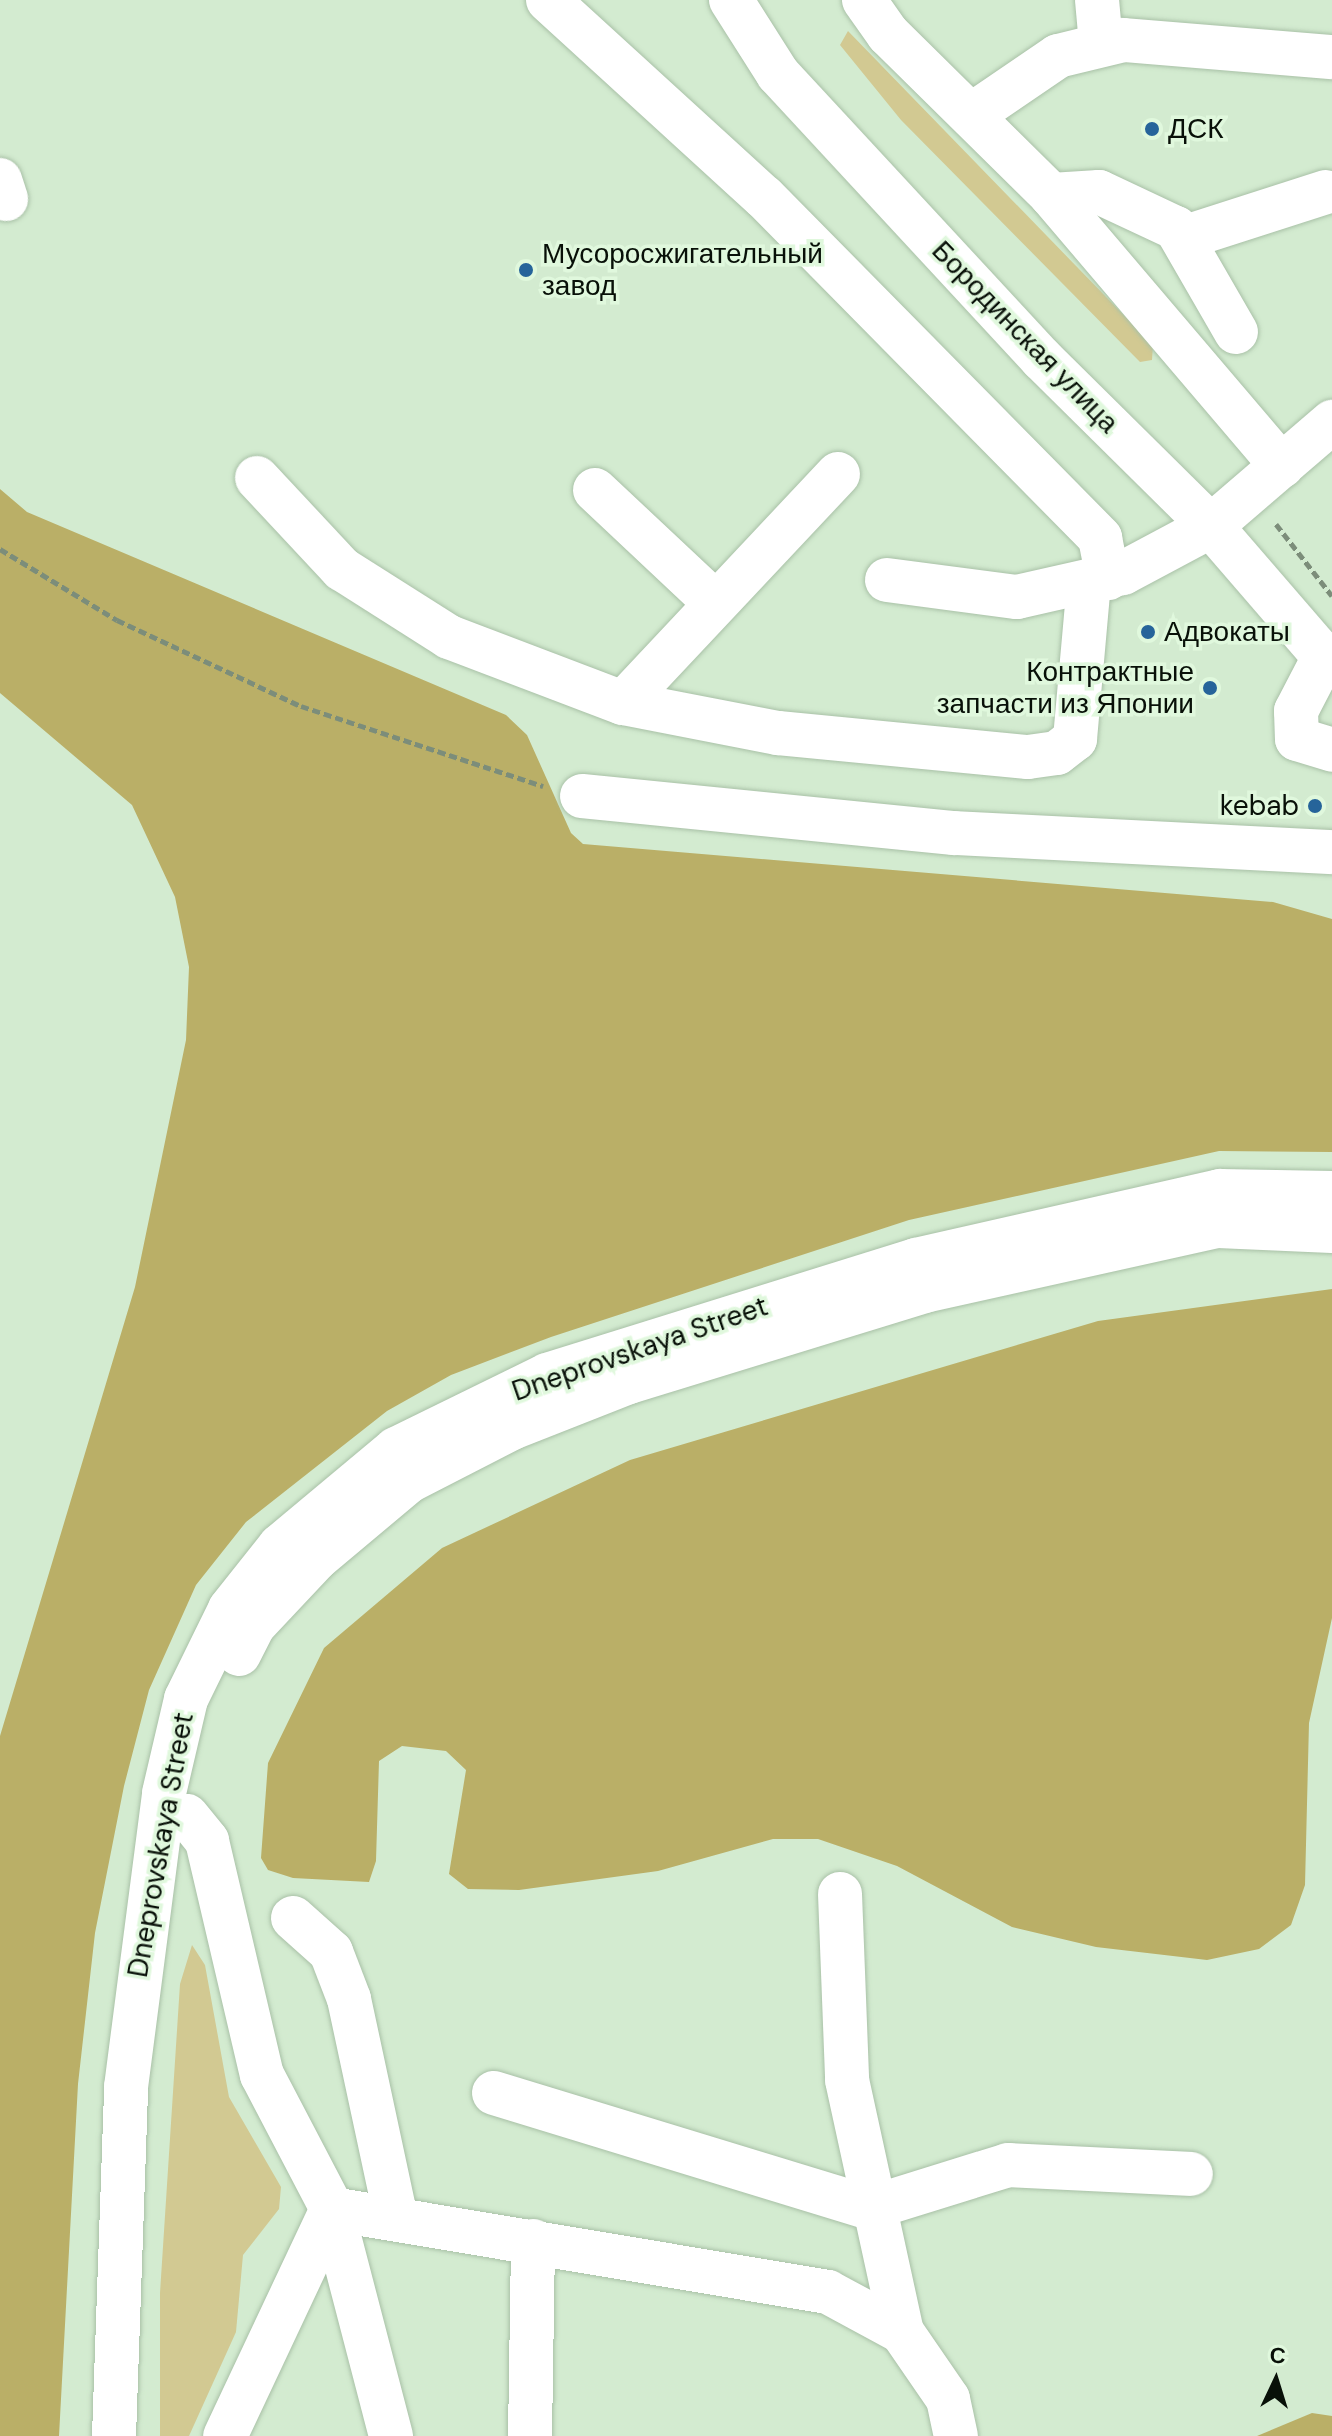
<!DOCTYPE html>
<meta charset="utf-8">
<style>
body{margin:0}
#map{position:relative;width:1332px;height:2436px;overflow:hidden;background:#d3ebd0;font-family:"DM Sans",sans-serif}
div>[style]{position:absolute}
.green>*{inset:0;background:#d2c992}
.forest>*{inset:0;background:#baaf67}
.path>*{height:5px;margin-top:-2.5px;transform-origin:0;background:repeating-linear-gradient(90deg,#7c8d7a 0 8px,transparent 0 12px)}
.roads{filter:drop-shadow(0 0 2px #a9c1a7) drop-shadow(0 0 2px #a9c1a7)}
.minor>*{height:44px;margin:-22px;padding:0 22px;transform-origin:22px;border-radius:22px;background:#fff}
.major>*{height:44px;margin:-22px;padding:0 22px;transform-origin:22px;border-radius:22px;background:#fff}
.dots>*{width:22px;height:22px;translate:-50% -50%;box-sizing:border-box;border:4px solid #e0f8dd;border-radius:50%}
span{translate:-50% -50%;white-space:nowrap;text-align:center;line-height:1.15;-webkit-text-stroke:7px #e0f8dd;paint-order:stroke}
.poi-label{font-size:28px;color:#081008}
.left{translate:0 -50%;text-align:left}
.right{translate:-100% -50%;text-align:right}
.street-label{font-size:28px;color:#081008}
.north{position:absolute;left:1236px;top:2340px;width:80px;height:80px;-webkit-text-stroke:6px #e0f8dd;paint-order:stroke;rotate:4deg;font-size:22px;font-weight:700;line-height:32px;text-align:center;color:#081008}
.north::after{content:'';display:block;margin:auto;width:28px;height:36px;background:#081008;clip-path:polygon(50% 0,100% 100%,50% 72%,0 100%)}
</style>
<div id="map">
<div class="green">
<div style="clip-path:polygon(848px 31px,1144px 336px,1153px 345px,1152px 360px,1140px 362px,901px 120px,840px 45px)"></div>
<div style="clip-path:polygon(192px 1945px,205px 1965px,229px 2097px,281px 2187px,279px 2209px,243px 2255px,236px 2332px,189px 2436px,160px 2436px,160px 2293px,180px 1984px)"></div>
</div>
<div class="forest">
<div style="clip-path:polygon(0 489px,27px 512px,506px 715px,527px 735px,571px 833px,583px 844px,1273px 902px,1332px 919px,1332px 1152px,1219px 1151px,909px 1220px,551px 1337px,451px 1375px,387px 1411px,246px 1522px,196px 1585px,149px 1690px,124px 1786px,95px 1933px,78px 2084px,59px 2436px,0 2436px,0 1736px,135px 1287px,186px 1040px,189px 967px,175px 897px,132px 805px,0 693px)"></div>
<div style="clip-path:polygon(1332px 1289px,1332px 1618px,1309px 1723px,1305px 1885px,1291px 1925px,1259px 1949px,1207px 1960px,1096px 1947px,1012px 1927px,897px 1866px,818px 1839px,773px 1839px,658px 1871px,519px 1890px,468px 1889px,449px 1874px,466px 1770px,446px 1751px,402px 1746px,379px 1761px,376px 1861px,369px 1882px,293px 1878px,268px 1870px,261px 1858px,268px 1763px,324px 1648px,442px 1548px,630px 1460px,1098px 1321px)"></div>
<div style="clip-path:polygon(1312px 2413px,1332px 2416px,1332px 2436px,1257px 2436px)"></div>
</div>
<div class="path">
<div style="left:1276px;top:524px;width:91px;rotate:52.1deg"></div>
<div style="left:0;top:549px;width:137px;rotate:31.3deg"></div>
<div style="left:117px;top:620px;width:203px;rotate:25.1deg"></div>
<div style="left:301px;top:706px;width:255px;rotate:18.3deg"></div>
</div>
<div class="roads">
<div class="minor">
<div style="left:548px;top:0;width:292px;rotate:42.4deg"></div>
<div style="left:764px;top:197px;width:479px;rotate:45.4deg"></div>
<div style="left:1100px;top:538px;width:41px;rotate:78.7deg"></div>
<div style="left:864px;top:0;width:42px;rotate:54.8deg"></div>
<div style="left:888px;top:34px;width:229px;rotate:44.6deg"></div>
<div style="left:1051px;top:195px;width:356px;rotate:49.6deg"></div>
<div style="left:1097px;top:0;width:44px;rotate:84.8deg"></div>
<div style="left:973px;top:114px;width:103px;rotate:-34.3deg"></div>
<div style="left:1058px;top:56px;width:67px;rotate:-13.8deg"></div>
<div style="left:1123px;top:40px;width:210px;rotate:4.7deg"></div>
<div style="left:0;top:180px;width:20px;rotate:72deg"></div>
<div style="left:1051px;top:195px;width:48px;rotate:-3.6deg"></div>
<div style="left:1099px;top:192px;width:85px;rotate:25.1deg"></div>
<div style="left:1176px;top:228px;width:120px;rotate:60deg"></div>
<div style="left:1186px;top:237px;width:147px;rotate:-17.8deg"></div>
<div style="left:257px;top:478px;width:125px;rotate:47deg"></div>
<div style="left:342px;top:569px;width:127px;rotate:32.4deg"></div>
<div style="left:449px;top:637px;width:186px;rotate:20.8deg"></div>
<div style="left:623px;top:703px;width:158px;rotate:11deg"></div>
<div style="left:778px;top:733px;width:251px;rotate:5.5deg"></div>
<div style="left:1028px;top:757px;width:29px;rotate:-8deg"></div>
<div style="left:1057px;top:753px;width:23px;rotate:-38deg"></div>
<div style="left:1075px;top:739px;width:157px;rotate:-84.9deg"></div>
<div style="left:595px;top:490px;width:162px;rotate:43.2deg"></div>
<div style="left:887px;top:580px;width:131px;rotate:7.5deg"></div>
<div style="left:1017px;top:597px;width:109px;rotate:-12.8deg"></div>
<div style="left:1123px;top:573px;width:100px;rotate:-28.1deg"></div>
<div style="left:1211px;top:526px;width:160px;rotate:-40.7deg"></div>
<div style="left:1324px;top:657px;width:61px;rotate:117.4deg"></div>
<div style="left:1296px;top:711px;width:28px;rotate:88deg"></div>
<div style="left:1297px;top:739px;width:37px;rotate:17deg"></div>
<div style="left:623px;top:703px;width:314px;rotate:-46.8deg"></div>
<div style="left:582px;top:796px;width:374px;rotate:5.7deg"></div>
<div style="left:954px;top:833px;width:378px;rotate:2.9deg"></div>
<div style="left:187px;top:1816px;width:32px;rotate:51deg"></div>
<div style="left:207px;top:1841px;width:240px;rotate:76.8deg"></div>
<div style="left:262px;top:2075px;width:151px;rotate:62.4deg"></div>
<div style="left:332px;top:2209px;width:251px;rotate:115.2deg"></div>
<div style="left:840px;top:1894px;width:186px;rotate:87.8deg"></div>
<div style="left:847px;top:2080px;width:258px;rotate:77.7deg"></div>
<div style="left:293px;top:1918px;width:51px;rotate:41.8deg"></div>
<div style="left:331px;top:1952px;width:50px;rotate:69deg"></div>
<div style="left:349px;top:1999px;width:225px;rotate:77.9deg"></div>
<div style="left:494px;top:2093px;width:393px;rotate:17deg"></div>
<div style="left:870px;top:2208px;width:145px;rotate:-17.3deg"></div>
<div style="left:1008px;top:2165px;width:183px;rotate:2.8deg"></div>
<div style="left:391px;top:2436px;width:235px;rotate:-104.6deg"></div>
<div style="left:332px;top:2209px;width:503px;rotate:9.5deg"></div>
<div style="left:828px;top:2292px;width:84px;rotate:28.4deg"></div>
<div style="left:902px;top:2332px;width:81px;rotate:55.5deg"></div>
<div style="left:948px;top:2399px;width:38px;rotate:78deg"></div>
<div style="left:530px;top:2436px;width:195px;rotate:-89.1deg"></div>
</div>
<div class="major">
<div style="left:731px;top:0;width:88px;rotate:57.6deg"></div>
<div style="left:778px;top:74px;width:388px;rotate:47.2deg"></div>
<div style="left:1042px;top:359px;width:238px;rotate:44.7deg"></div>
<div style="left:1211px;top:526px;width:185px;rotate:49.2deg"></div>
<div style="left:239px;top:1654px;width:33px;rotate:-63deg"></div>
<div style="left:254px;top:1625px;width:91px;rotate:-46.8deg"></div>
<div style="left:316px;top:1559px;width:121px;rotate:-40deg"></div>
<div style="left:409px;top:1481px;width:116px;rotate:-27.2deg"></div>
<div style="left:512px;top:1428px;width:126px;rotate:-21.5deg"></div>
<div style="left:629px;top:1382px;width:309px;rotate:-17.1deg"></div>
<div style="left:924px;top:1291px;width:301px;rotate:-12.5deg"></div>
<div style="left:1218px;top:1226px;width:114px;rotate:2.5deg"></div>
<div style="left:114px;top:2436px;width:349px;rotate:-88deg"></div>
<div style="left:126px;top:2087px;width:296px;rotate:-82.6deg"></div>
<div style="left:164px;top:1793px;width:97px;rotate:-76.8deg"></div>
<div style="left:186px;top:1699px;width:100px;rotate:-63.9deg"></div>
<div style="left:230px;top:1609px;width:80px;rotate:-51.6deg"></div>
<div style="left:280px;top:1546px;width:151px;rotate:-39.9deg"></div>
<div style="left:396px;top:1449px;width:168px;rotate:-26.1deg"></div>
<div style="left:547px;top:1375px;width:387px;rotate:-17.3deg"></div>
<div style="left:916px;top:1260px;width:312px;rotate:-12.8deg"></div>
<div style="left:1220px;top:1191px;width:112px;rotate:1deg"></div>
</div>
</div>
<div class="dots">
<div style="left:1152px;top:129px;background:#26649a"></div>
<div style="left:526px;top:270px;background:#26649a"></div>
<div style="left:1148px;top:632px;background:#26649a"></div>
<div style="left:1210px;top:688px;background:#26649a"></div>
<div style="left:1315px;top:806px;background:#26649a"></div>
</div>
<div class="poi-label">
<span class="left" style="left:1168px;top:129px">ДСК</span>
<span class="left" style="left:542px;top:270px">Мусоросжигательный<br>завод</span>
<span class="left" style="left:1164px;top:632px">Адвокаты</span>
<span class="right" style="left:1194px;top:688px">Контрактные<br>запчасти из Японии</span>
<span class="right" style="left:1299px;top:806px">kebab</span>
</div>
<div class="street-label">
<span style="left:1025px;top:337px;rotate:46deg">Бородинская улица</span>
<span style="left:640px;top:1349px;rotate:-19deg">Dneprovskaya Street</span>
<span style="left:161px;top:1845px;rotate:-80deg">Dneprovskaya Street</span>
</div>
<div class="north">С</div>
</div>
